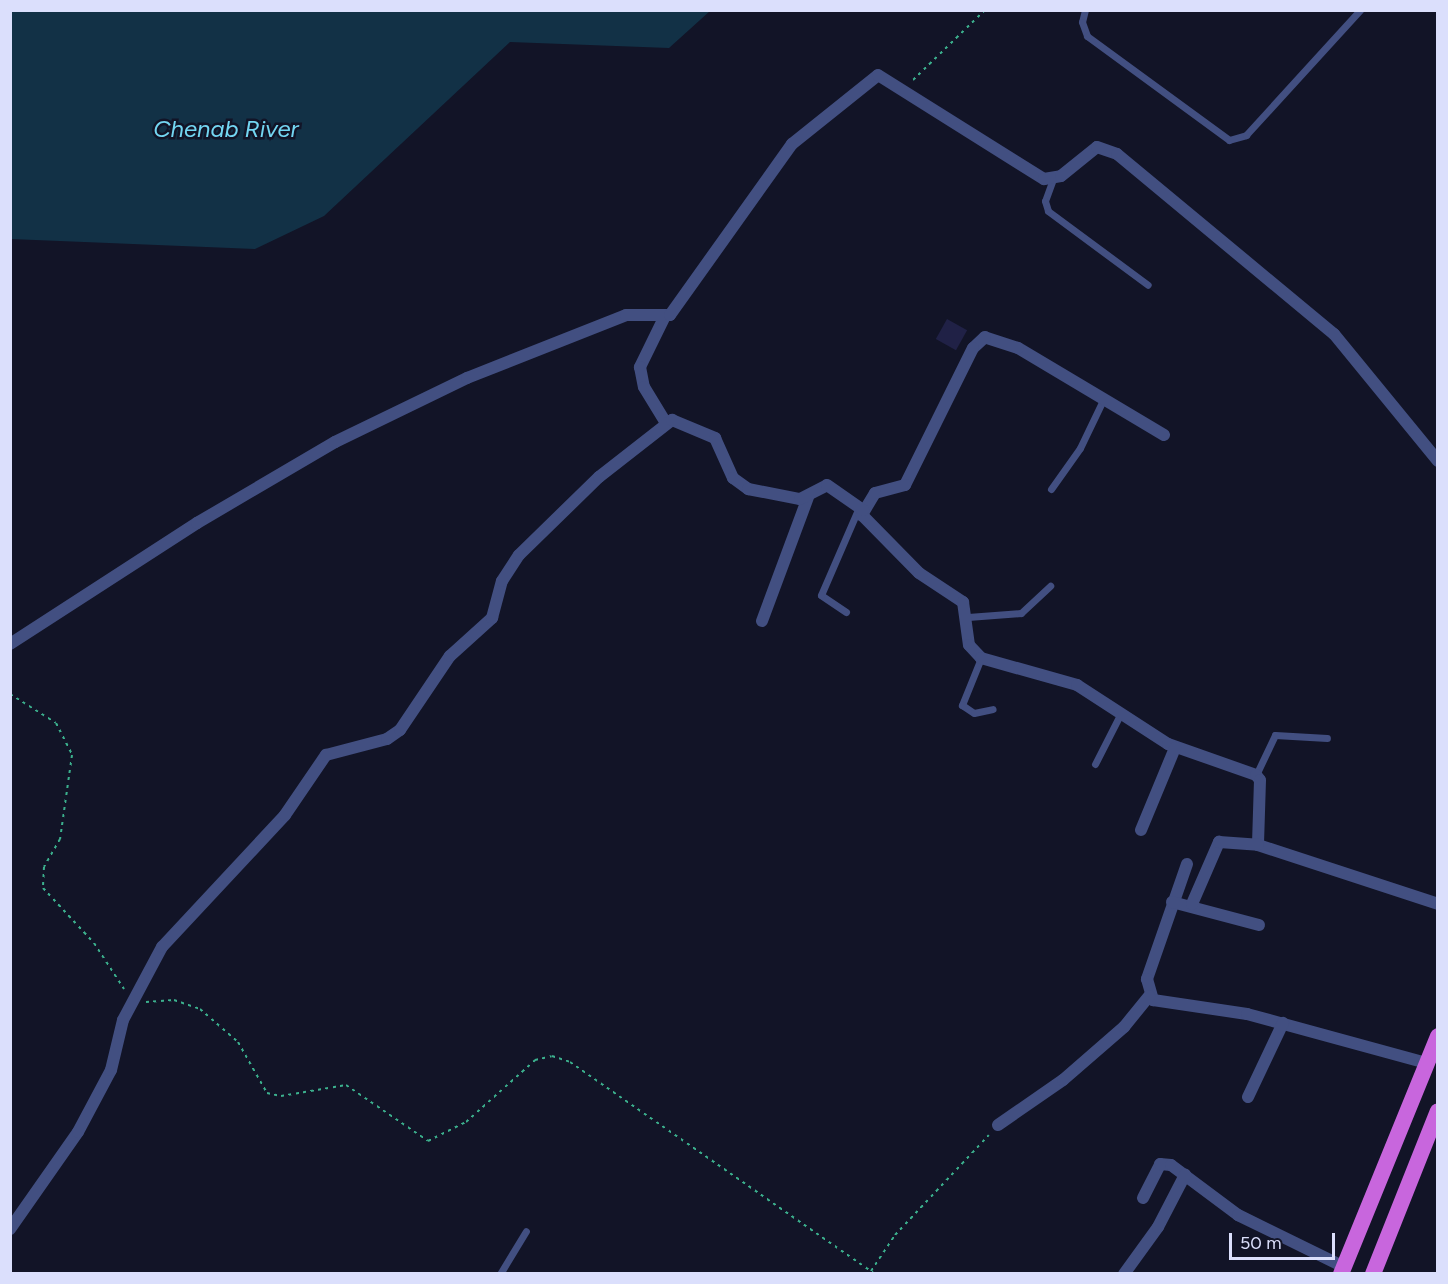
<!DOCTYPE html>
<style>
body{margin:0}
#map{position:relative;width:1448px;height:1284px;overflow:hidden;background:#121427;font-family:Figtree,sans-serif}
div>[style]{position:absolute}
.water>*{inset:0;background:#123146}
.building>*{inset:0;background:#202146;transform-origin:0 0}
.path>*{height:2px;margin-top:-1px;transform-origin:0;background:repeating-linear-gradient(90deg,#3bb08d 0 3px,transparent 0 7.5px)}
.service>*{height:7px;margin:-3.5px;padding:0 3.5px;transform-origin:3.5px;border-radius:3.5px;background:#424f81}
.minor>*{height:12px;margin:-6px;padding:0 6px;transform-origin:6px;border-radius:6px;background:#424f81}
.trunk>*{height:16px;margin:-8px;padding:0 8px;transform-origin:8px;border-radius:8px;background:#c866dd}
span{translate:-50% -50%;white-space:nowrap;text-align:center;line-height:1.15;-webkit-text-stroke:5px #121427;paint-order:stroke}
.water-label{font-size:24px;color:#73d6f2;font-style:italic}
.frame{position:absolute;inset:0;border:12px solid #dbdffc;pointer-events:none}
.scale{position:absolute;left:1229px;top:1233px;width:106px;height:27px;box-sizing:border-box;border:3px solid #dbdffc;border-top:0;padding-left:8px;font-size:18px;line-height:21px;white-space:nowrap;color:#dbdffc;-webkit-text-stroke:4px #121427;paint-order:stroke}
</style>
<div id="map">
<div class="water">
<div style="clip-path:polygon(11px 10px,710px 10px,710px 11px,669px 48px,510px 42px,324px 216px,255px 249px,11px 239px)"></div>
</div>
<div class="building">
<div style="left:947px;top:319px;width:23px;height:23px;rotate:29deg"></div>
</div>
<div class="path">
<div style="left:913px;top:80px;width:100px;rotate:-44.2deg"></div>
<div style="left:10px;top:694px;width:54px;rotate:32.2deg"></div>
<div style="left:56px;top:723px;width:36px;rotate:63deg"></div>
<div style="left:72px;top:755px;width:85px;rotate:98.1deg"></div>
<div style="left:60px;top:839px;width:32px;rotate:120deg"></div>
<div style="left:44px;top:867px;width:21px;rotate:93deg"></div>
<div style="left:43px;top:888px;width:75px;rotate:47.2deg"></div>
<div style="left:94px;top:943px;width:55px;rotate:56.9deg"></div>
<div style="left:146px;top:1002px;width:28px;rotate:-4deg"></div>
<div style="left:174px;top:1000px;width:28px;rotate:19deg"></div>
<div style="left:200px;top:1009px;width:50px;rotate:41deg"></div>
<div style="left:238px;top:1042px;width:59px;rotate:60.4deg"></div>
<div style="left:267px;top:1093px;width:14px;rotate:12deg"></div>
<div style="left:281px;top:1096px;width:66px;rotate:-9.6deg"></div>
<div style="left:346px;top:1085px;width:99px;rotate:34.3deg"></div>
<div style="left:428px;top:1141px;width:42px;rotate:-26.6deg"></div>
<div style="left:466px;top:1122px;width:93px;rotate:-41.9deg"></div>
<div style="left:535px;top:1060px;width:17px;rotate:-13deg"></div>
<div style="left:552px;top:1056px;width:19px;rotate:18deg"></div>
<div style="left:570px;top:1062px;width:371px;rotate:34.8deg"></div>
<div style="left:871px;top:1271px;width:43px;rotate:-56.3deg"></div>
<div style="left:895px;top:1235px;width:137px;rotate:-46.8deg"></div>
</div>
<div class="service">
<div style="left:1085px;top:10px;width:12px;rotate:104deg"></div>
<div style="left:1082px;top:22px;width:15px;rotate:70deg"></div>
<div style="left:1087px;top:36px;width:176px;rotate:36.2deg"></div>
<div style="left:1229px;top:140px;width:18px;rotate:-16deg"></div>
<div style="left:1246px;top:135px;width:169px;rotate:-47.6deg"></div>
<div style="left:1053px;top:179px;width:23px;rotate:110deg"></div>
<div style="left:1045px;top:201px;width:10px;rotate:73deg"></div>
<div style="left:1048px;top:211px;width:124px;rotate:36.5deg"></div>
<div style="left:1051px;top:489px;width:50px;rotate:-54.7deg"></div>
<div style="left:1080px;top:448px;width:55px;rotate:-64.4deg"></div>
<div style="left:846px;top:612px;width:30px;rotate:-146deg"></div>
<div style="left:821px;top:595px;width:96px;rotate:-66.6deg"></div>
<div style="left:968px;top:617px;width:53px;rotate:-4.3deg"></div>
<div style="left:1021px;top:613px;width:40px;rotate:-43deg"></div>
<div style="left:981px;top:658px;width:51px;rotate:112deg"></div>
<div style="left:962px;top:705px;width:14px;rotate:34deg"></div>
<div style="left:974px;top:713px;width:19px;rotate:-12deg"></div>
<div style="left:1095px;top:764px;width:57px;rotate:-63deg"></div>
<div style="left:1256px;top:775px;width:44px;rotate:-64.6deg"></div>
<div style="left:1275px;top:735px;width:52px;rotate:3.3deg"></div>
<div style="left:500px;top:1274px;width:50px;rotate:-58.8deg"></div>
</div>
<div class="minor">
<div style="left:664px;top:318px;width:55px;rotate:116.1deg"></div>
<div style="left:640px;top:367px;width:20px;rotate:79deg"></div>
<div style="left:644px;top:387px;width:42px;rotate:58.6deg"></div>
<div style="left:1164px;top:435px;width:170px;rotate:-149.2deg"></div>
<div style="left:1018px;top:348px;width:35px;rotate:-162deg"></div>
<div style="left:985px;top:337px;width:16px;rotate:137deg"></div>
<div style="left:973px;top:348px;width:153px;rotate:116.4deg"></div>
<div style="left:905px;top:485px;width:31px;rotate:165deg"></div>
<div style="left:875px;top:493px;width:26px;rotate:121deg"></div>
<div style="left:862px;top:515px;width:81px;rotate:45.5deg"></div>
<div style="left:919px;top:573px;width:53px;rotate:33.4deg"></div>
<div style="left:963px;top:602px;width:43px;rotate:82.1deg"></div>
<div style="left:969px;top:645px;width:18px;rotate:47deg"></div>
<div style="left:981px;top:658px;width:100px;rotate:15.7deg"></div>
<div style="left:1077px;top:685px;width:108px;rotate:33deg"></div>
<div style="left:1168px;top:744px;width:93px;rotate:19.4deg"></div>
<div style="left:1256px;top:775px;width:6px;rotate:51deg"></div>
<div style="left:1260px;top:780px;width:65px;rotate:91.8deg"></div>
<div style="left:1258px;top:845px;width:189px;rotate:18.1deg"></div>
<div style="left:762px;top:621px;width:132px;rotate:-69.6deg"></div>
<div style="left:10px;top:644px;width:223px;rotate:-32.9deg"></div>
<div style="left:197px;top:523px;width:160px;rotate:-30.4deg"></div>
<div style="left:335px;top:442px;width:147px;rotate:-25.9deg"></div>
<div style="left:467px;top:378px;width:171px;rotate:-21.6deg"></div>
<div style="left:626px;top:315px;width:44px"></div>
<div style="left:670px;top:315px;width:210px;rotate:-54.5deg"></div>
<div style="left:792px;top:144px;width:110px;rotate:-38.7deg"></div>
<div style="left:878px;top:75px;width:196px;rotate:32.1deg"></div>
<div style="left:1044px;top:179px;width:17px;rotate:-10deg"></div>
<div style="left:1061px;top:176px;width:46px;rotate:-38.9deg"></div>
<div style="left:1097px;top:147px;width:21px;rotate:19deg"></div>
<div style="left:1117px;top:154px;width:282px;rotate:39.7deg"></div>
<div style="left:1334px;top:334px;width:164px;rotate:50.7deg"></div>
<div style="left:1141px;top:830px;width:89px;rotate:-67.5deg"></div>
<div style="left:1187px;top:864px;width:122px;rotate:109.2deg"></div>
<div style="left:1147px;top:979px;width:22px;rotate:74deg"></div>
<div style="left:1153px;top:1000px;width:95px;rotate:8.5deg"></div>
<div style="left:1247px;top:1014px;width:186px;rotate:15.3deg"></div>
<div style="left:1172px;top:902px;width:90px;rotate:14.8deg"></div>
<div style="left:1192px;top:904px;width:68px;rotate:-66.5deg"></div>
<div style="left:1219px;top:842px;width:39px;rotate:4deg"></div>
<div style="left:1248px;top:1097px;width:82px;rotate:-64.7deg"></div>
<div style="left:998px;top:1125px;width:79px;rotate:-34.7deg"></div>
<div style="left:1063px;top:1080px;width:81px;rotate:-41deg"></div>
<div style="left:1124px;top:1027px;width:40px;rotate:-51deg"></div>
<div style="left:1143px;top:1198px;width:38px;rotate:-63deg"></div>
<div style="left:1160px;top:1164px;width:11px;rotate:5deg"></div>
<div style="left:1171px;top:1165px;width:84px;rotate:36.7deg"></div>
<div style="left:1238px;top:1215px;width:118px;rotate:26.1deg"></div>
<div style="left:10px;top:1229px;width:118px;rotate:-55deg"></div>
<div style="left:78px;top:1132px;width:70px;rotate:-62deg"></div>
<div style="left:111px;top:1070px;width:51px;rotate:-76.5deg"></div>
<div style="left:123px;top:1020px;width:83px;rotate:-61.9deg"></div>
<div style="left:162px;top:947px;width:180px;rotate:-47deg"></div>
<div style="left:285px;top:815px;width:73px;rotate:-55.7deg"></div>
<div style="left:326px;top:755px;width:63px;rotate:-14.7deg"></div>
<div style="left:387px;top:739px;width:16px;rotate:-35deg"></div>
<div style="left:400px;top:730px;width:89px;rotate:-56deg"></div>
<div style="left:450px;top:656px;width:57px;rotate:-42.1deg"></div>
<div style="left:492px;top:618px;width:38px;rotate:-75deg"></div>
<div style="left:502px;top:581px;width:31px;rotate:-57deg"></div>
<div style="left:519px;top:555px;width:112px;rotate:-44.3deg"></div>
<div style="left:599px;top:477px;width:93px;rotate:-38deg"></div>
<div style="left:672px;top:420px;width:47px;rotate:22.7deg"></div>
<div style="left:715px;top:438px;width:44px;rotate:65.8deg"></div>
<div style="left:733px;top:478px;width:19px;rotate:36deg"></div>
<div style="left:748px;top:489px;width:53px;rotate:10.9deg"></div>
<div style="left:800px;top:499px;width:30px;rotate:-27deg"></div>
<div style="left:827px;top:485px;width:44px;rotate:34.8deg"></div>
<div style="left:1124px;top:1274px;width:58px;rotate:-54.1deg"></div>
<div style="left:1158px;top:1227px;width:59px;rotate:-62.6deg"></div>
</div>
<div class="trunk">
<div style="left:1341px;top:1274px;width:257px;rotate:-67.8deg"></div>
<div style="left:1373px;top:1274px;width:175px;rotate:-68.3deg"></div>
</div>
<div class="water-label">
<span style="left:226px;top:129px">Chenab River</span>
</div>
<div class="frame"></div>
<div class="scale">50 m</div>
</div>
